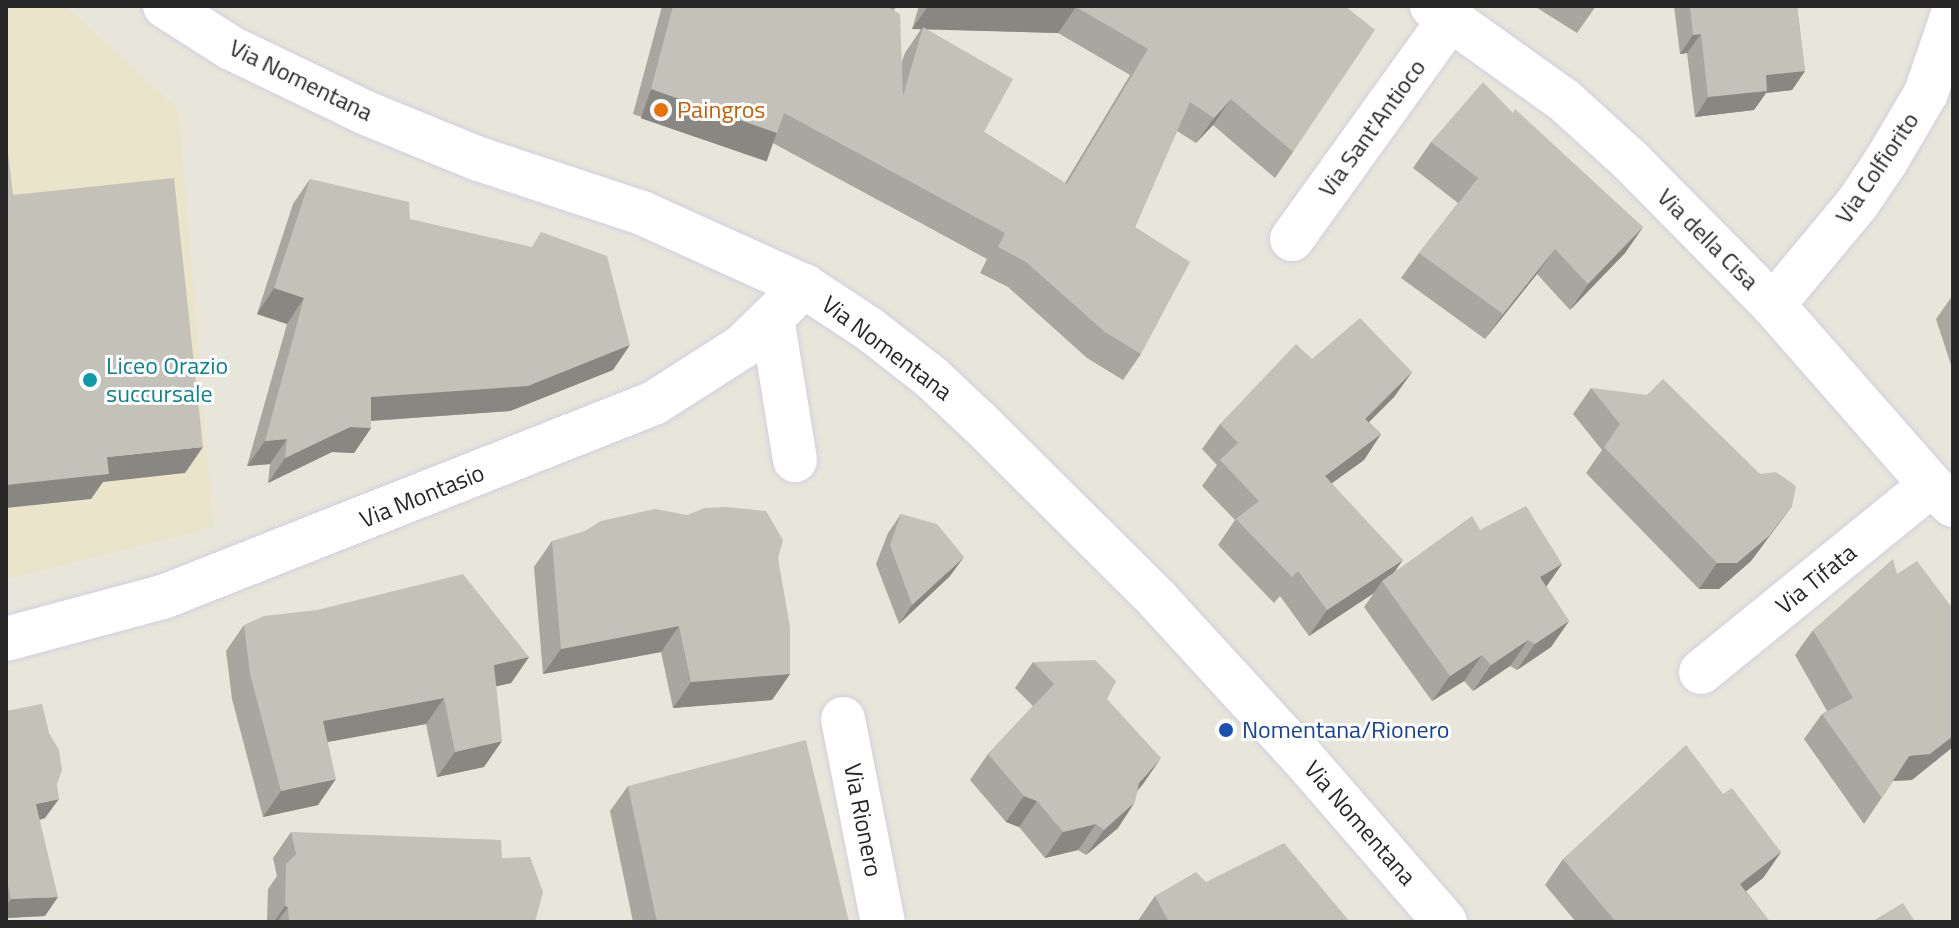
<!DOCTYPE html>
<style>
body{margin:0}
#map{position:relative;width:1959px;height:928px;overflow:hidden;background:#e8e5da;font-family:"Titillium Web",sans-serif}
div>[style]{position:absolute}
.education>*{inset:0;background:#e9e4ca}
.roads{filter:drop-shadow(0 0 2px #cfd0df) drop-shadow(0 0 2px #cfd0df)}
.minor>*{height:44px;margin:-22px;padding:0 22px;transform-origin:22px;border-radius:22px;background:#fff}
.secondary>*{height:44px;margin:-22px;padding:0 22px;transform-origin:22px;border-radius:22px;background:#fff}
.wall>*{inset:0;background:#a9a69f}
.shaded-wall>*{inset:0;background:#898782;transform-origin:0 0}
.building>*{inset:0;background:#c4c1b9}
.dots>*{width:22px;height:22px;translate:-50% -50%;box-sizing:border-box;border:4px solid #fff;border-radius:50%}
span{translate:-50% -50%;white-space:nowrap;text-align:center;line-height:1.15;-webkit-text-stroke:6px #fff;paint-order:stroke}
.street-label{font-size:24px;color:#272727}
.food-label{font-size:24px;color:#c56008}
.left{translate:0 -50%;text-align:left}
.culture-label{font-size:24px;color:#0d838f}
.transit-label{font-size:24px;color:#164399}
.frame{position:absolute;inset:0;border:8px solid #272727;pointer-events:none}
</style>
<div id="map">
<div class="education">
<div style="clip-path:polygon(6px 6px,65px 6px,178px 109px,213px 528px,6px 579px)"></div>
</div>
<div class="roads">
<div class="minor">
<div style="left:1432px;top:6px;width:162px;rotate:35.5deg"></div>
<div style="left:1564px;top:100px;width:89px;rotate:42.3deg"></div>
<div style="left:1630px;top:160px;width:204px;rotate:45.4deg"></div>
<div style="left:1773px;top:305px;width:240px;rotate:48.7deg"></div>
<div style="left:1931px;top:485px;width:30px;rotate:42deg"></div>
<div style="left:1292px;top:239px;width:272px;rotate:-54.3deg"></div>
<div style="left:1773px;top:305px;width:131px;rotate:-50.3deg"></div>
<div style="left:1857px;top:204px;width:52px;rotate:-56deg"></div>
<div style="left:1886px;top:161px;width:79px;rotate:-59.5deg"></div>
<div style="left:1926px;top:93px;width:83px;rotate:-71.1deg"></div>
<div style="left:772px;top:318px;width:144px;rotate:80.8deg"></div>
<div style="left:6px;top:639px;width:163px;rotate:-15deg"></div>
<div style="left:163px;top:597px;width:528px;rotate:-21.56deg"></div>
<div style="left:654px;top:403px;width:106px;rotate:-32.6deg"></div>
<div style="left:743px;top:346px;width:86px;rotate:-44.5deg"></div>
<div style="left:1701px;top:672px;width:296px;rotate:-39.1deg"></div>
<div style="left:843px;top:719px;width:207px;rotate:78.9deg"></div>
</div>
<div class="secondary">
<div style="left:165px;top:6px;width:78px;rotate:32.5deg"></div>
<div style="left:231px;top:48px;width:150px;rotate:25.7deg"></div>
<div style="left:366px;top:113px;width:119px;rotate:22.2deg"></div>
<div style="left:476px;top:158px;width:175px;rotate:18.3deg"></div>
<div style="left:642px;top:213px;width:178px;rotate:24.3deg"></div>
<div style="left:804px;top:286px;width:77px;rotate:33.3deg"></div>
<div style="left:868px;top:328px;width:80px;rotate:37.9deg"></div>
<div style="left:931px;top:377px;width:66px;rotate:43.2deg"></div>
<div style="left:979px;top:422px;width:252px;rotate:44.8deg"></div>
<div style="left:1158px;top:600px;width:214px;rotate:47.5deg"></div>
<div style="left:1303px;top:758px;width:217px;rotate:49.1deg"></div>
</div>
</div>
<div class="wall">
<div style="clip-path:polygon(evenodd,662px 6px,897px 6px,894px 10px,901px 64px,905px 53px,921px 29px,912px 29px,919px 6px,1345px 6px,1293px 152px,1275px 178px,1213px 125px,1196px 143px,1177px 131px,1135px 227px,1141px 354px,1123px 380px,1087px 358px,1008px 287px,980px 273px,987px 259px,771px 142px,759px 158px,633px 114px,662px 6px,926px 29px,1058px 33px,1130px 75px,1065px 183px,984px 132px,926px 29px)"></div>
<div style="clip-path:polygon(1534px 6px,1596px 6px,1577px 33px)"></div>
<div style="clip-path:polygon(1674px 6px,1797px 6px,1805px 71px,1792px 90px,1766px 93px,1754px 110px,1695px 117px,1687px 53px,1680px 54px)"></div>
<div style="clip-path:polygon(1513px 113px,1643px 227px,1625px 253px,1570px 310px,1537px 274px,1485px 339px,1401px 278px,1419px 253px,1458px 203px,1413px 168px,1431px 142px)"></div>
<div style="clip-path:polygon(310px 179px,410px 219px,613px 370px,510px 411px,371px 421px,371px 428px,354px 453px,332px 452px,268px 483px,270px 464px,247px 466px,287px 324px,257px 314px,293px 204px)"></div>
<div style="clip-path:polygon(1953px 295px,1953px 371px,1936px 319px)"></div>
<div style="clip-path:polygon(1312px 359px,1412px 372px,1394px 397px,1369px 422px,1381px 434px,1364px 460px,1332px 483px,1394px 572px,1480px 530px,1562px 564px,1546px 586px,1569px 621px,1551px 647px,1517px 670px,1510px 666px,1473px 691px,1464px 681px,1432px 701px,1364px 607px,1374px 593px,1309px 636px,1280px 596px,1274px 603px,1218px 545px,1235px 520px,1202px 486px,1217px 465px,1202px 449px,1220px 424px)"></div>
<div style="clip-path:polygon(1591px 388px,1792px 506px,1751px 561px,1719px 589px,1699px 589px,1586px 473px,1602px 450px,1573px 414px)"></div>
<div style="clip-path:polygon(901px 514px,950px 576px,899px 624px,876px 564px,888px 533px)"></div>
<div style="clip-path:polygon(552px 541px,778px 558px,790px 674px,772px 700px,673px 708px,661px 652px,543px 674px,534px 567px)"></div>
<div style="clip-path:polygon(244px 625px,529px 657px,511px 683px,496px 686px,484px 767px,437px 777px,426px 724px,328px 742px,318px 805px,263px 817px,232px 699px,226px 651px)"></div>
<div style="clip-path:polygon(1813px 630px,1912px 780px,1893px 781px,1864px 824px,1804px 739px,1822px 714px,1827px 711px,1795px 655px)"></div>
<div style="clip-path:polygon(1033px 662px,1107px 699px,1143px 784px,1138px 790px,1118px 828px,1086px 855px,1078px 850px,1045px 858px,1019px 827px,1006px 822px,970px 780px,988px 754px,1033px 706px,1015px 688px)"></div>
<div style="clip-path:polygon(6px 711px,45px 818px,40px 820px,45px 916px,6px 918px)"></div>
<div style="clip-path:polygon(628px 786px,849px 922px,633px 922px,610px 811px)"></div>
<div style="clip-path:polygon(1723px 794px,1781px 852px,1763px 878px,1746px 891px,1770px 922px,1576px 922px,1545px 885px,1563px 859px)"></div>
<div style="clip-path:polygon(291px 832px,502px 858px,535px 922px,267px 922px,268px 889px,277px 876px,273px 858px)"></div>
<div style="clip-path:polygon(1206px 882px,1350px 922px,1137px 922px,1155px 896px)"></div>
</div>
<div class="shaded-wall">
<div style="clip-path:polygon(928px 6px,1037px 6px,1076px 7px,1058px 33px,912px 29px)"></div>
<div style="clip-path:polygon(1701px 34px,1687px 53px,1680px 54px,1693px 35px)"></div>
<div style="clip-path:polygon(1805px 71px,1792px 90px,1766px 93px,1754px 110px,1695px 117px,1708px 97px,1766px 75px)"></div>
<div style="left:651px;top:89px;width:133px;height:31px;rotate:19deg"></div>
<div style="clip-path:polygon(1231px 99px,1213px 125px,1196px 143px,1214px 118px)"></div>
<div style="clip-path:polygon(1643px 227px,1625px 253px,1570px 310px,1588px 284px)"></div>
<div style="clip-path:polygon(1555px 249px,1537px 274px,1485px 339px,1503px 314px)"></div>
<div style="clip-path:polygon(274px 288px,304px 298px,287px 324px,257px 314px)"></div>
<div style="clip-path:polygon(630px 345px,613px 370px,510px 411px,353px 422px,371px 397px)"></div>
<div style="clip-path:polygon(1412px 372px,1394px 397px,1347px 444px,1365px 419px)"></div>
<div style="clip-path:polygon(350px 427px,371px 428px,354px 453px,332px 452px,268px 483px,285px 458px)"></div>
<div style="clip-path:polygon(1381px 434px,1364px 460px,1307px 501px,1325px 476px)"></div>
<div style="clip-path:polygon(287px 439px,270px 464px,247px 466px,265px 441px)"></div>
<div style="clip-path:polygon(203px 447px,185px 473px,103px 482px,91px 499px,6px 508px,6px 485px,107px 457px)"></div>
<div style="clip-path:polygon(1792px 506px,1751px 561px,1719px 589px,1699px 589px,1717px 563px)"></div>
<div style="clip-path:polygon(964px 557px,950px 576px,899px 624px,912px 605px)"></div>
<div style="clip-path:polygon(1403px 560px,1385px 585px,1382px 581px,1374px 593px,1309px 636px,1327px 610px)"></div>
<div style="clip-path:polygon(1562px 564px,1544px 590px,1540px 577px)"></div>
<div style="clip-path:polygon(1569px 621px,1551px 647px,1517px 670px,1535px 644px)"></div>
<div style="clip-path:polygon(679px 626px,661px 652px,543px 674px,561px 649px)"></div>
<div style="clip-path:polygon(1528px 640px,1510px 666px,1473px 691px,1491px 665px)"></div>
<div style="clip-path:polygon(1482px 655px,1464px 681px,1432px 701px,1450px 676px)"></div>
<div style="clip-path:polygon(529px 657px,511px 683px,476px 691px,494px 665px)"></div>
<div style="clip-path:polygon(790px 674px,772px 700px,673px 708px,691px 682px)"></div>
<div style="clip-path:polygon(444px 698px,426px 724px,305px 746px,323px 721px)"></div>
<div style="clip-path:polygon(1953px 736px,1953px 747px,1912px 780px,1891px 781px,1909px 756px)"></div>
<div style="clip-path:polygon(502px 741px,484px 767px,437px 777px,455px 752px)"></div>
<div style="clip-path:polygon(1161px 758px,1143px 784px,1121px 809px,1139px 783px)"></div>
<div style="clip-path:polygon(336px 779px,318px 805px,263px 817px,281px 791px)"></div>
<div style="clip-path:polygon(1024px 796px,1037px 801px,1019px 827px,1006px 822px)"></div>
<div style="clip-path:polygon(59px 799px,45px 818px,23px 824px,36px 804px)"></div>
<div style="clip-path:polygon(1135px 802px,1118px 828px,1086px 855px,1104px 830px)"></div>
<div style="clip-path:polygon(1096px 824px,1078px 850px,1045px 858px,1063px 832px)"></div>
<div style="clip-path:polygon(1781px 852px,1763px 878px,1722px 910px,1740px 884px)"></div>
<div style="clip-path:polygon(58px 897px,45px 916px,6px 918px,6px 905px,11px 899px)"></div>
<div style="clip-path:polygon(285px 906px,288px 907px,277px 922px,274px 922px)"></div>
</div>
<div class="building">
<div style="clip-path:polygon(673px 6px,886px 6px,900px 14px,903px 96px,923px 27px,1013px 79px,984px 132px,1067px 184px,1148px 49px,1076px 7px,1037px 6px,1345px 6px,1375px 30px,1293px 152px,1231px 99px,1214px 118px,1190px 102px,1135px 227px,1190px 262px,1141px 354px,1105px 332px,1026px 262px,998px 247px,1005px 233px,784px 113px,777px 133px,651px 89px)"></div>
<div style="clip-path:polygon(1690px 6px,1797px 6px,1805px 71px,1766px 75px,1767px 91px,1708px 97px,1701px 34px,1693px 35px)"></div>
<div style="clip-path:polygon(1483px 82px,1513px 113px,1515px 109px,1643px 227px,1588px 284px,1555px 249px,1503px 314px,1419px 253px,1478px 178px,1431px 142px)"></div>
<div style="clip-path:polygon(6px 135px,13px 195px,174px 178px,203px 447px,107px 457px,109px 474px,6px 485px)"></div>
<div style="clip-path:polygon(310px 179px,409px 202px,410px 219px,532px 247px,541px 232px,607px 256px,630px 345px,528px 386px,371px 397px,371px 428px,350px 427px,285px 458px,287px 439px,265px 441px,304px 298px,274px 288px)"></div>
<div style="clip-path:polygon(1360px 318px,1412px 372px,1365px 419px,1381px 434px,1325px 476px,1403px 560px,1327px 610px,1298px 571px,1292px 577px,1236px 519px,1259px 501px,1220px 460px,1238px 443px,1220px 424px,1296px 344px,1312px 359px)"></div>
<div style="clip-path:polygon(1663px 379px,1760px 474px,1776px 472px,1796px 486px,1792px 506px,1769px 536px,1737px 563px,1717px 563px,1604px 447px,1620px 424px,1591px 388px,1647px 395px)"></div>
<div style="clip-path:polygon(1526px 506px,1562px 564px,1540px 577px,1569px 621px,1535px 644px,1528px 640px,1491px 665px,1482px 655px,1450px 676px,1382px 581px,1472px 516px,1480px 530px)"></div>
<div style="clip-path:polygon(726px 507px,766px 511px,783px 540px,778px 558px,790px 627px,790px 674px,691px 682px,679px 626px,561px 649px,552px 541px,585px 531px,601px 521px,655px 509px,687px 515px,705px 508px)"></div>
<div style="clip-path:polygon(901px 514px,937px 524px,964px 557px,912px 605px,890px 545px)"></div>
<div style="clip-path:polygon(1893px 559px,1897px 574px,1917px 561px,1953px 609px,1953px 736px,1930px 754px,1909px 756px,1882px 798px,1822px 714px,1853px 698px,1813px 630px)"></div>
<div style="clip-path:polygon(463px 574px,529px 657px,494px 665px,502px 741px,455px 752px,444px 698px,323px 721px,336px 779px,281px 791px,250px 674px,244px 625px,264px 616px,317px 610px)"></div>
<div style="clip-path:polygon(1095px 660px,1116px 681px,1107px 699px,1161px 758px,1139px 783px,1135px 802px,1104px 830px,1096px 824px,1063px 832px,1037px 801px,1024px 796px,988px 754px,1054px 684px,1033px 662px)"></div>
<div style="clip-path:polygon(42px 704px,49px 733px,59px 750px,62px 770px,57px 784px,59px 799px,36px 804px,58px 897px,11px 899px,6px 877px,6px 711px)"></div>
<div style="clip-path:polygon(806px 740px,849px 922px,657px 922px,628px 786px)"></div>
<div style="clip-path:polygon(1686px 745px,1723px 794px,1732px 788px,1781px 852px,1740px 884px,1770px 922px,1616px 922px,1563px 859px)"></div>
<div style="clip-path:polygon(291px 832px,501px 840px,502px 858px,530px 857px,543px 892px,535px 922px,289px 922px,288px 907px,285px 906px,286px 864px,296px 854px)"></div>
<div style="clip-path:polygon(1284px 843px,1350px 922px,1169px 922px,1155px 896px,1196px 872px,1206px 882px)"></div>
<div style="clip-path:polygon(1903px 903px,1915px 922px,1871px 922px)"></div>
</div>
<div class="dots">
<div style="left:661px;top:110px;background:#e8710a"></div>
<div style="left:90px;top:380px;background:#0f9aa8"></div>
<div style="left:1226px;top:730px;background:#1a4fb4"></div>
</div>
<div class="street-label">
<span style="left:301px;top:80px;rotate:26deg">Via Nomentana</span>
<span style="left:1372px;top:128px;rotate:-54deg">Via Sant'Antioco</span>
<span style="left:1877px;top:168px;rotate:-56deg">Via Colfiorito</span>
<span style="left:1708px;top:239px;rotate:45deg">Via della Cisa</span>
<span style="left:887px;top:348px;rotate:37deg">Via Nomentana</span>
<span style="left:422px;top:496px;rotate:-22deg">Via Montasio</span>
<span style="left:1816px;top:579px;rotate:-39deg">Via Tifata</span>
<span style="left:863px;top:820px;rotate:79deg">Via Rionero</span>
<span style="left:1360px;top:823px;rotate:49deg">Via Nomentana</span>
</div>
<div class="food-label">
<span class="left" style="left:677px;top:110px">Paingros</span>
</div>
<div class="culture-label">
<span class="left" style="left:106px;top:380px">Liceo Orazio<br>succursale</span>
</div>
<div class="transit-label">
<span class="left" style="left:1242px;top:730px">Nomentana/Rionero</span>
</div>
<div class="frame"></div>
</div>
